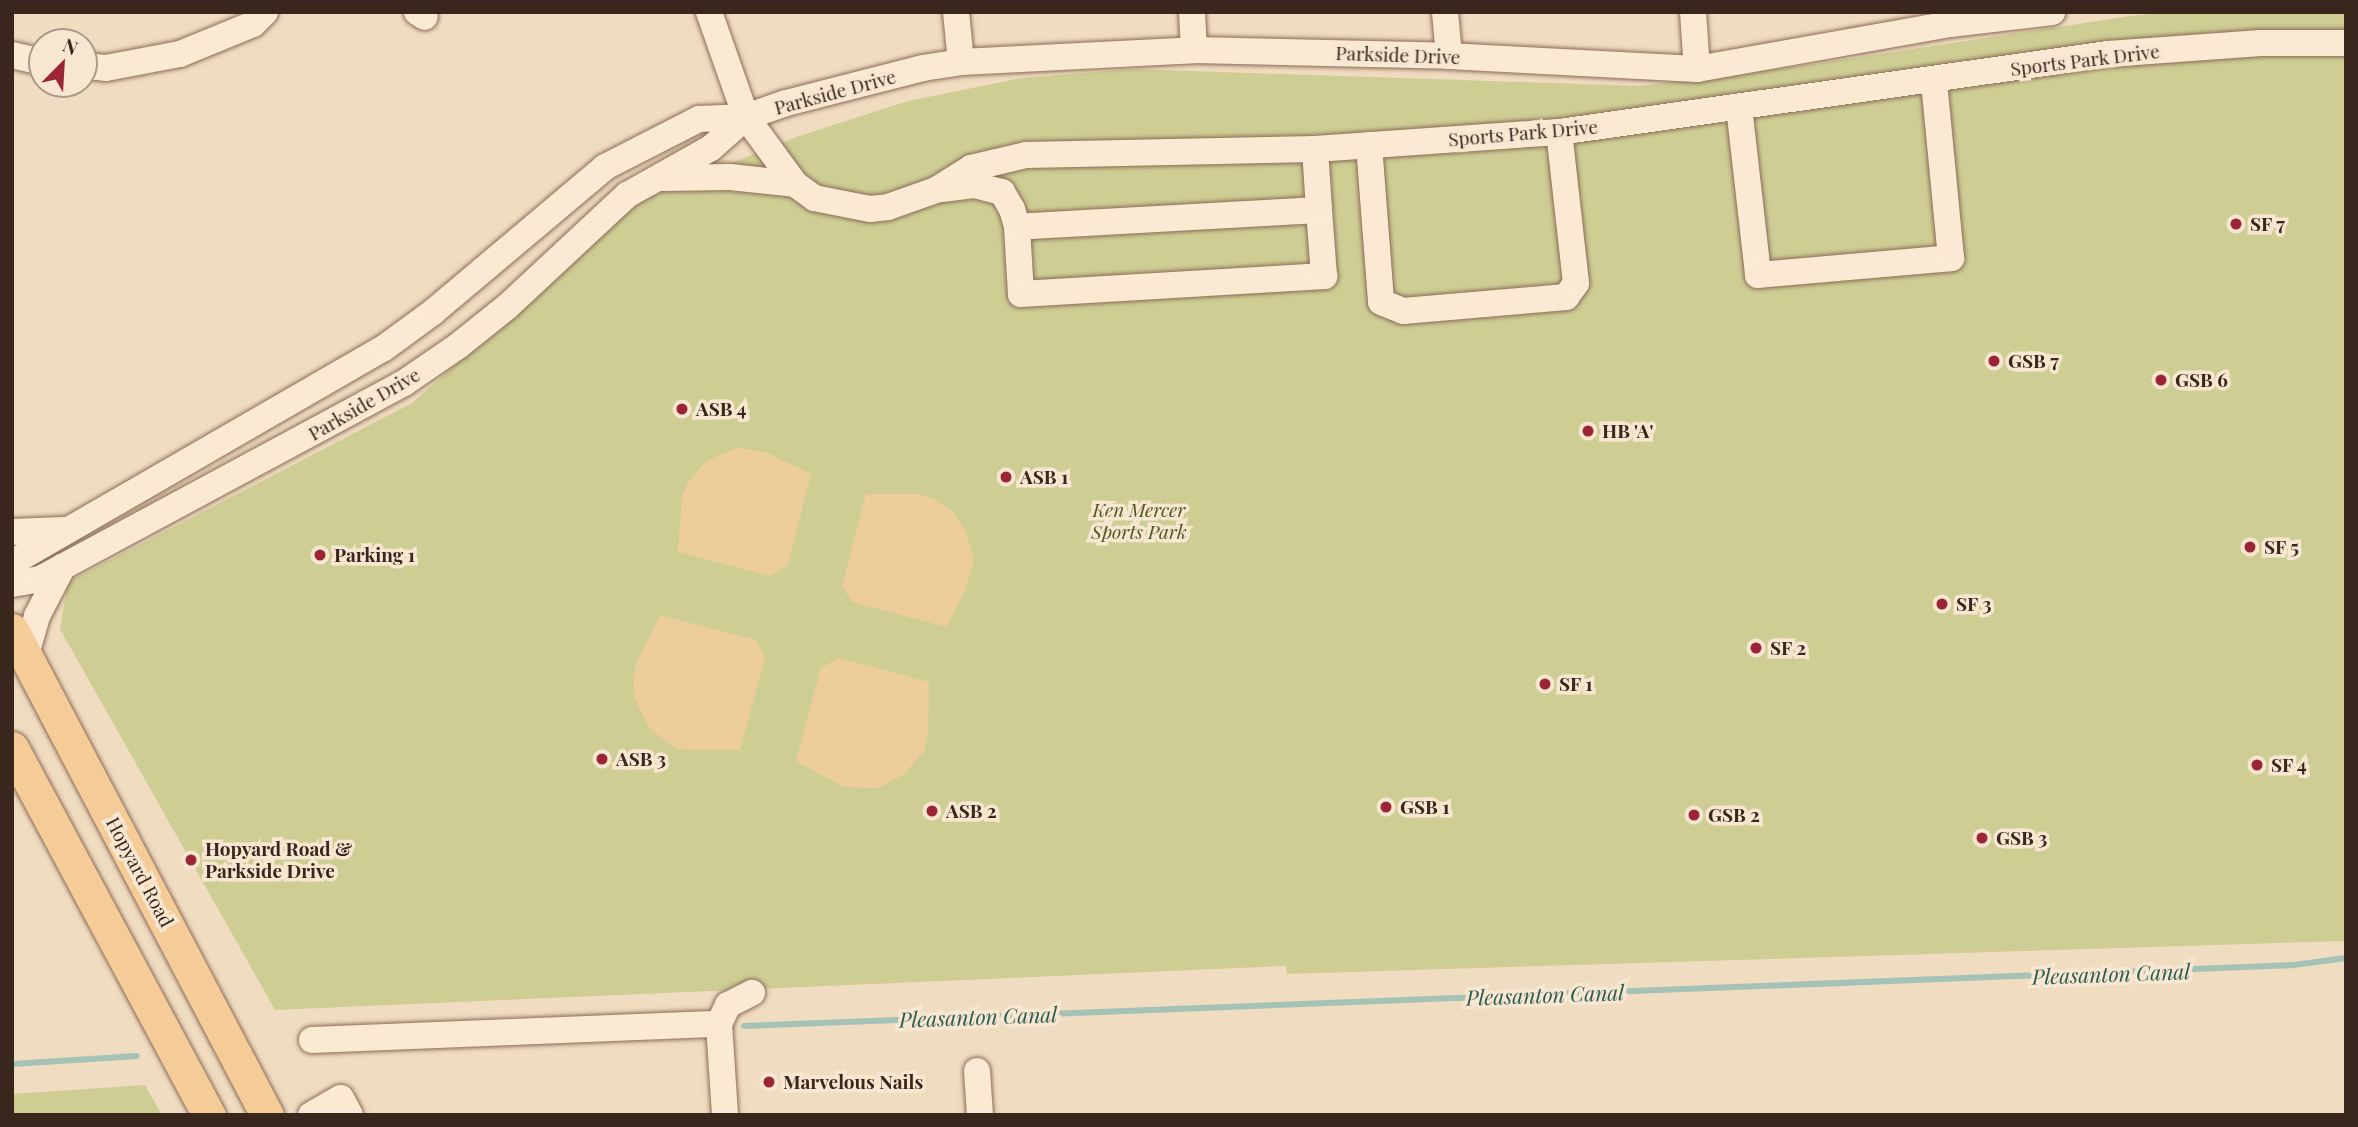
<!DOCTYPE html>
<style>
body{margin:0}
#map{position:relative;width:2358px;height:1127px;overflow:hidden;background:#f0dcc1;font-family:"Playfair Display",serif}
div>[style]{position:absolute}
.green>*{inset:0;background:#cece94}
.sand>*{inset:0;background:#edcd9c}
.stream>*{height:6px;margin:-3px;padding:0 3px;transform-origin:3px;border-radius:3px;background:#a4c2b5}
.roads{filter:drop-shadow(0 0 2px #8a6c58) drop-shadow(0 0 2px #8a6c58)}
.minor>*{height:26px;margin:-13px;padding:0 13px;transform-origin:13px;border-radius:13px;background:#faead4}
.major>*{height:33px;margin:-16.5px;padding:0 16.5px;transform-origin:16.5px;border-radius:16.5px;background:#f5cb97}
.dots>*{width:19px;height:19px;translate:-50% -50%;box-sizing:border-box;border:4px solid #f7e7d1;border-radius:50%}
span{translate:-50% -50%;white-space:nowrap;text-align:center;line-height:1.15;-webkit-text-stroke:7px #f7e7d1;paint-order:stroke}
.street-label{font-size:19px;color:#39271d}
.poi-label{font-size:19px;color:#39271d;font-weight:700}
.left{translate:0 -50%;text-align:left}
.park-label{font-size:19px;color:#505622;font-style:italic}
.water-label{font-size:21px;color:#2b5a51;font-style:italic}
.frame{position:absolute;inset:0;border:14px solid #39271d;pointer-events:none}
.north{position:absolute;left:28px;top:28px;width:70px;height:70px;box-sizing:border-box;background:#f7e7d1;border:2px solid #ab9a89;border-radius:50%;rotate:24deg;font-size:19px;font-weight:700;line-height:28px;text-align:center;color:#39271d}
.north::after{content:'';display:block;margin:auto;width:24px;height:32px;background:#9c2535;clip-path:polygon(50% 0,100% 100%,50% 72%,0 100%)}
</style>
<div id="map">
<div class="green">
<div style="clip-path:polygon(2173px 12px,2346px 12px,2346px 941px,1287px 974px,1286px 966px,275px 1010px,60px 629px,68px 582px,412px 403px,642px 200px,796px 137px,908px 101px,1022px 78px,1132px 69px,1640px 86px,1795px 67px,2130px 16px)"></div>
<div style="clip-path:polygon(145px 1085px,162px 1115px,12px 1115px,12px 1094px)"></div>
</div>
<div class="sand">
<div style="clip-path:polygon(737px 448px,768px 453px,811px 474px,788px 565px,770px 576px,678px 552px,682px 496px,689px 481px,708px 460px)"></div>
<div style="clip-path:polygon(866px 494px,919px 494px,938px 501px,953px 512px,964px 528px,974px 559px,964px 593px,946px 627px,852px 602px,842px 586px)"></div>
<div style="clip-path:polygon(660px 615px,755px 640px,765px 657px,740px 750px,677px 749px,649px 728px,634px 697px,633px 678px,637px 662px)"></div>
<div style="clip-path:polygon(839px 658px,929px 682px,928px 735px,924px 751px,904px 774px,879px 788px,844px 787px,796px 761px,821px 668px)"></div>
</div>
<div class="stream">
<div style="left:744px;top:1026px;width:1551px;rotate:-2.25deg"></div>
<div style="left:2294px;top:965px;width:52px;rotate:-7.7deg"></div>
<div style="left:12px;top:1064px;width:125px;rotate:-3.7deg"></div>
</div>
<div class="roads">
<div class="minor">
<div style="left:417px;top:12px;width:9px;rotate:32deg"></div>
<div style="left:709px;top:12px;width:111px;rotate:70.6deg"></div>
<div style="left:746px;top:117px;width:83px;rotate:53.8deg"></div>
<div style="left:795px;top:184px;width:24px;rotate:36deg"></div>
<div style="left:814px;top:198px;width:57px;rotate:11.1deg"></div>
<div style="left:870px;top:209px;width:18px;rotate:-6deg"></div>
<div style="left:888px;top:207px;width:51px;rotate:-19.5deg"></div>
<div style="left:936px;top:190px;width:41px;rotate:-32.2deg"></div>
<div style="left:971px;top:168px;width:57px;rotate:-13.3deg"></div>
<div style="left:1026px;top:155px;width:289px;rotate:-1.2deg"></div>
<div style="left:1315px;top:149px;width:245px;rotate:-4deg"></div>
<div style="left:1559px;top:132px;width:555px;rotate:-8.09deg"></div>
<div style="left:2108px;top:54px;width:153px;rotate:-4.1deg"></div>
<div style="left:2261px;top:43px;width:85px"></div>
<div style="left:956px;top:12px;width:50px;rotate:84.3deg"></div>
<div style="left:1192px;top:12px;width:38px;rotate:87deg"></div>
<div style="left:1445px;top:12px;width:44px;rotate:84.8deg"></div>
<div style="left:1693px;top:12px;width:57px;rotate:86deg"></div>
<div style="left:12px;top:55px;width:31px;rotate:13deg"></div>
<div style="left:84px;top:66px;width:22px;rotate:5deg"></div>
<div style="left:106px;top:68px;width:75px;rotate:-10.7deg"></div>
<div style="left:180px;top:54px;width:79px;rotate:-22.3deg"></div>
<div style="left:253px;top:24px;width:17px;rotate:-45deg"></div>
<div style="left:1739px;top:107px;width:169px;rotate:83.5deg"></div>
<div style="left:1758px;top:275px;width:194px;rotate:-5deg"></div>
<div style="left:1951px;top:258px;width:179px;rotate:-95.5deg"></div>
<div style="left:1369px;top:145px;width:157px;rotate:85.6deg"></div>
<div style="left:1381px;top:302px;width:24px;rotate:22deg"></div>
<div style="left:1403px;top:311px;width:164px;rotate:-4.9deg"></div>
<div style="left:1566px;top:297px;width:17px;rotate:-54deg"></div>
<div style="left:1576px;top:283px;width:152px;rotate:-96.4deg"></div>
<div style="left:1315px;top:149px;width:61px;rotate:86.2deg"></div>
<div style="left:662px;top:178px;width:68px;rotate:-0.8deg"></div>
<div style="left:730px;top:177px;width:65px;rotate:6.1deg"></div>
<div style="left:942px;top:189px;width:32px;rotate:-7deg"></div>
<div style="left:974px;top:185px;width:29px;rotate:14deg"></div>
<div style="left:1002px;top:192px;width:20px;rotate:60deg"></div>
<div style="left:1012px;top:209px;width:19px;rotate:74deg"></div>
<div style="left:1017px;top:227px;width:67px;rotate:86.6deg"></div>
<div style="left:1021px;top:294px;width:304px;rotate:-3.4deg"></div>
<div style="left:1324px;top:276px;width:66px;rotate:-94.3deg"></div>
<div style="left:1319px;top:210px;width:302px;rotate:176.8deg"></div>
<div style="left:12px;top:532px;width:51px;rotate:-2.2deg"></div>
<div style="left:12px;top:566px;width:11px;rotate:-45deg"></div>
<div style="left:20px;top:558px;width:420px;rotate:-30deg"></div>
<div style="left:384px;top:348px;width:61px;rotate:-36.3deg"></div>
<div style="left:433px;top:312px;width:225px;rotate:-40.1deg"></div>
<div style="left:605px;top:167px;width:106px;rotate:-27.1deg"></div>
<div style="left:699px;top:119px;width:47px;rotate:-2.4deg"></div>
<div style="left:746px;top:117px;width:42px;rotate:-19.3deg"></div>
<div style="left:786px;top:103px;width:141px;rotate:-14.3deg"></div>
<div style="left:923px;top:68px;width:38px;rotate:-9deg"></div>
<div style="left:961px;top:62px;width:233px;rotate:-2.9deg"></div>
<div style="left:1194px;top:50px;width:255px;rotate:1.3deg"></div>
<div style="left:1449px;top:56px;width:248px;rotate:3deg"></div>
<div style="left:1697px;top:69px;width:257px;rotate:-10.1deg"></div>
<div style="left:1950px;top:24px;width:103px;rotate:-6.7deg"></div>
<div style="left:12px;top:584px;width:28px;rotate:-10deg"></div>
<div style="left:40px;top:579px;width:413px;rotate:-28.3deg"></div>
<div style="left:404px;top:383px;width:65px;rotate:-34.4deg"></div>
<div style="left:458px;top:346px;width:64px;rotate:-38.7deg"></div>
<div style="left:508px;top:306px;width:163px;rotate:-43deg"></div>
<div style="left:627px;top:195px;width:96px;rotate:-29.2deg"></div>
<div style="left:711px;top:148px;width:47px;rotate:-41.5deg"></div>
<div style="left:26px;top:655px;width:41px;rotate:-74.2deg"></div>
<div style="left:37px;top:616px;width:56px;rotate:-62.5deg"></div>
<div style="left:719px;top:1024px;width:21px;rotate:-65deg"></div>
<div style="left:728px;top:1005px;width:27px;rotate:-27deg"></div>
<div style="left:312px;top:1040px;width:407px;rotate:-2.3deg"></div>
<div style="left:719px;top:1024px;width:91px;rotate:86.2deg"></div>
<div style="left:977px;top:1071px;width:44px;rotate:86.1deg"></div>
<div style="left:311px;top:1115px;width:34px;rotate:-30deg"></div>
<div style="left:341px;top:1098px;width:19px;rotate:62deg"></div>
</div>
<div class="major">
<div style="left:12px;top:630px;width:548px;rotate:62.27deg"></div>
<div style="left:12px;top:748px;width:417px;rotate:61.8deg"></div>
</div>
</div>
<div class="dots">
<div style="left:2236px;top:224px;background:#9c2535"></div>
<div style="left:1994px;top:361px;background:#9c2535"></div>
<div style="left:2161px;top:380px;background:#9c2535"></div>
<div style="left:682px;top:409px;background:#9c2535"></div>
<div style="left:1588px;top:431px;background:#9c2535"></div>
<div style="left:1006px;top:477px;background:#9c2535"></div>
<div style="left:2250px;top:547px;background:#9c2535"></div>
<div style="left:320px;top:555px;background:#9c2535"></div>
<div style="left:1942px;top:604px;background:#9c2535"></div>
<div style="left:1756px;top:648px;background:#9c2535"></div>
<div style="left:1545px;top:684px;background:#9c2535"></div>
<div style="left:602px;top:759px;background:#9c2535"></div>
<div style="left:2257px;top:765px;background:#9c2535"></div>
<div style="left:1386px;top:807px;background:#9c2535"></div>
<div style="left:932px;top:811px;background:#9c2535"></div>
<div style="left:1694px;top:815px;background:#9c2535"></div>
<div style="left:1982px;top:838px;background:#9c2535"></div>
<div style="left:191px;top:860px;background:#9c2535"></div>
<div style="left:769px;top:1082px;background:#9c2535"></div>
</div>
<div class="street-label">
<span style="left:1398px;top:55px;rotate:2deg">Parkside Drive</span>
<span style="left:2085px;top:60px;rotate:-7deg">Sports Park Drive</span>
<span style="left:835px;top:92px;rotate:-15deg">Parkside Drive</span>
<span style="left:1523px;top:133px;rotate:-5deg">Sports Park Drive</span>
<span style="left:364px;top:404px;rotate:-30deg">Parkside Drive</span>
<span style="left:140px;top:872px;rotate:62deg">Hopyard Road</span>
</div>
<div class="poi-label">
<span class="left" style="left:2250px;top:224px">SF 7</span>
<span class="left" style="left:2008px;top:361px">GSB 7</span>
<span class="left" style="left:2175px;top:380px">GSB 6</span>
<span class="left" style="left:696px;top:409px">ASB 4</span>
<span class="left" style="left:1602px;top:431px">HB 'A'</span>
<span class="left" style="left:1020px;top:477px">ASB 1</span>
<span class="left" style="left:2264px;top:547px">SF 5</span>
<span class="left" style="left:334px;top:555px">Parking 1</span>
<span class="left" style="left:1956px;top:604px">SF 3</span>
<span class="left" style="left:1770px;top:648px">SF 2</span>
<span class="left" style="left:1559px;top:684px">SF 1</span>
<span class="left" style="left:616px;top:759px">ASB 3</span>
<span class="left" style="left:2271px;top:765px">SF 4</span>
<span class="left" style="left:1400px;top:807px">GSB 1</span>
<span class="left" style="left:946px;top:811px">ASB 2</span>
<span class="left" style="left:1708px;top:815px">GSB 2</span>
<span class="left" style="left:1996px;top:838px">GSB 3</span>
<span class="left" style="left:205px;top:860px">Hopyard Road &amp;<br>Parkside Drive</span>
<span class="left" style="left:783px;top:1082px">Marvelous Nails</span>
</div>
<div class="park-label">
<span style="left:1139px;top:521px">Ken Mercer<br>Sports Park</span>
</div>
<div class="water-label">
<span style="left:2111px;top:973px;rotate:-2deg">Pleasanton Canal</span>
<span style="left:1545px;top:994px;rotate:-2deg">Pleasanton Canal</span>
<span style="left:978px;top:1016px;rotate:-2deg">Pleasanton Canal</span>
</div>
<div class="frame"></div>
<div class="north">N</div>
</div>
